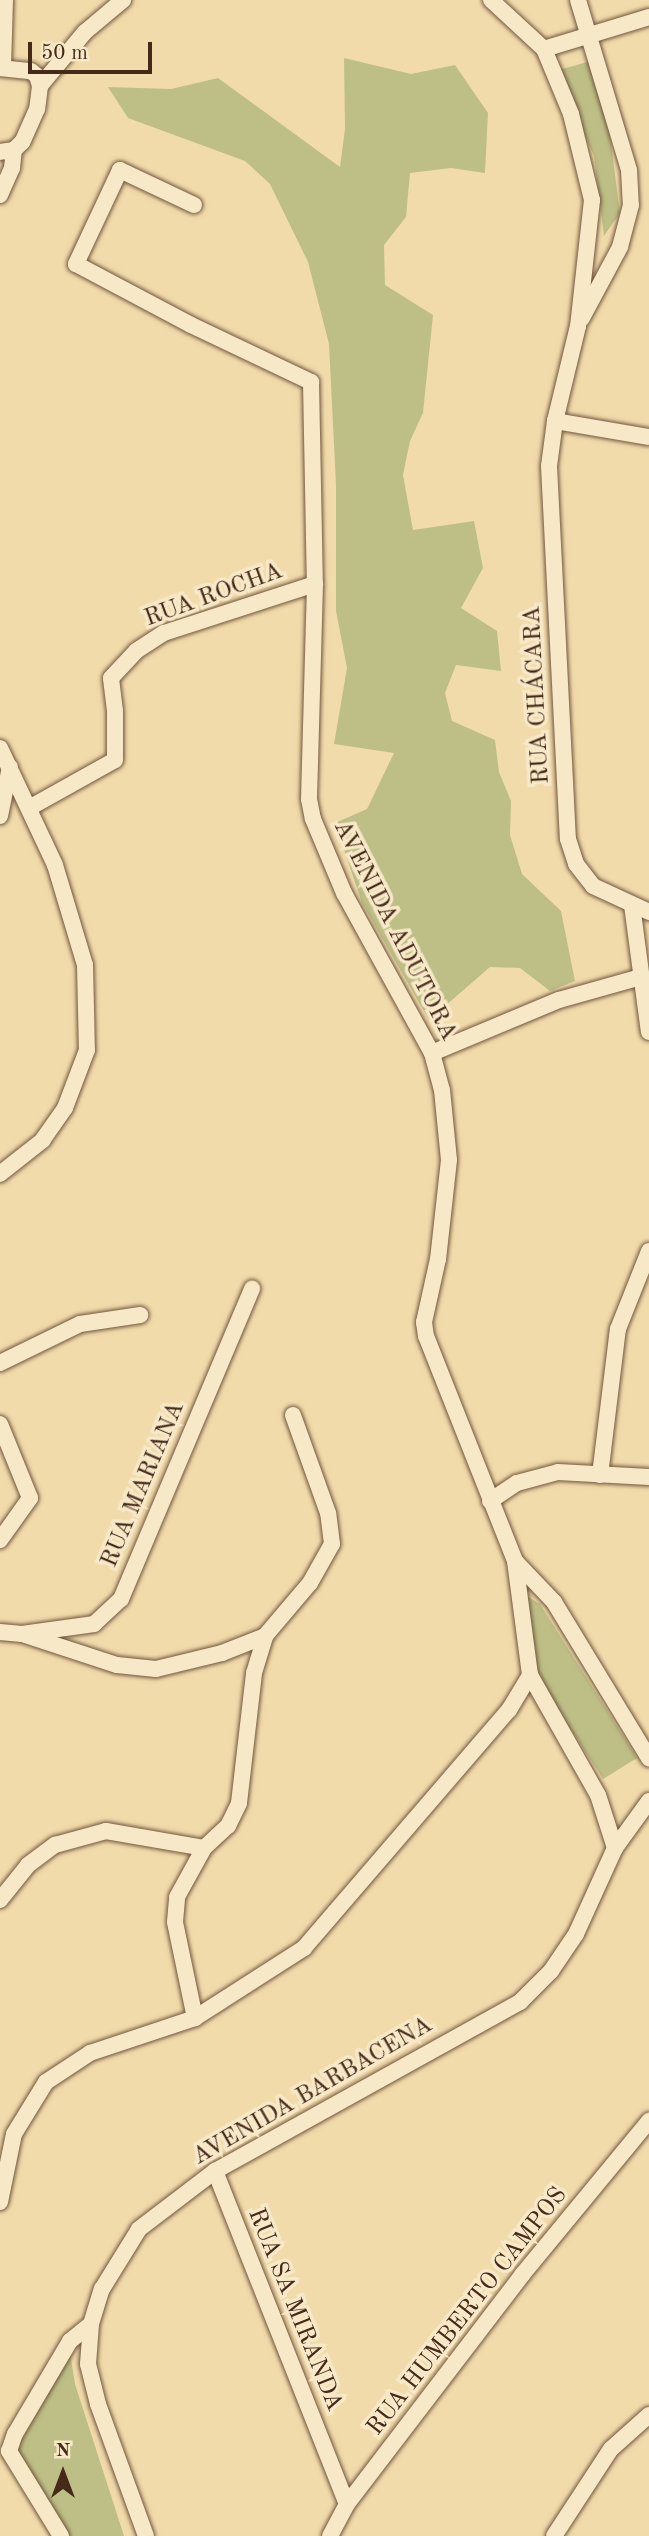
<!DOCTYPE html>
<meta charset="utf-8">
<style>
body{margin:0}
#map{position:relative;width:649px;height:2536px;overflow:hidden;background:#f2dbab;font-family:"Old Standard TT",serif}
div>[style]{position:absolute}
.green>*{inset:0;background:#bebf86}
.roads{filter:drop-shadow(0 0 2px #70563e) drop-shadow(0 0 2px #70563e)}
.minor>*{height:16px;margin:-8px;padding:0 8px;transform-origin:8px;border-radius:8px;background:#f7e8c8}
span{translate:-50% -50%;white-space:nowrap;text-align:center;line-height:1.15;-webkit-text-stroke:7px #f7e8c8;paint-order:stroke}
.street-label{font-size:24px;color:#452919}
.north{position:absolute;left:28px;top:2438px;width:70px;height:70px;-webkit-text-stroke:5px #f7e8c8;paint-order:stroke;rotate:0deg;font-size:19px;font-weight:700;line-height:28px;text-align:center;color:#452919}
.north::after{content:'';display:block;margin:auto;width:24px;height:32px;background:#452919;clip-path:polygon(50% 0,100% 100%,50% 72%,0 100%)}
.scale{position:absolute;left:28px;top:42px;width:124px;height:32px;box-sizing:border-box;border:4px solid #452919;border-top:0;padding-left:9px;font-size:21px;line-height:24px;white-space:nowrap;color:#452919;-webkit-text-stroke:5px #f7e8c8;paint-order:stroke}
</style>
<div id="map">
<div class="green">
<div style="clip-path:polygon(344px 58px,411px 74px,455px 65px,488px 113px,485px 173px,451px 168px,410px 173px,406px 217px,384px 245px,385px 285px,433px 315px,423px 413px,410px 441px,403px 475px,413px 530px,474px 521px,483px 568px,461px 608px,497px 631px,501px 671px,456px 665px,445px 693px,452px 721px,495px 740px,499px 772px,511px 801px,510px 835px,522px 874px,561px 911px,575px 981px,550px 991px,520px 968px,490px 967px,429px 1020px,362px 903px,335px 823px,367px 809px,394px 753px,334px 744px,347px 668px,336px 611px,336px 485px,329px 344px,308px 262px,270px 184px,245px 161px,128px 118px,108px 87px,171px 89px,218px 78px,340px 167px,345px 129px)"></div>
<div style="clip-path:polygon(591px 61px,608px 121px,620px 213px,604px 236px,594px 156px,555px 71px)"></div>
<div style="clip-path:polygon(527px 1596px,540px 1604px,637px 1758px,603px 1779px,536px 1675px)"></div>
<div style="clip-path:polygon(69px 2346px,75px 2384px,124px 2536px,65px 2536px,13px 2443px)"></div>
</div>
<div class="roads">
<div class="minor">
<div style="left:491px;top:0;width:72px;rotate:42.8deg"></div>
<div style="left:544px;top:49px;width:70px;rotate:67.4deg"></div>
<div style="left:571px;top:114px;width:89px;rotate:76.3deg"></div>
<div style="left:592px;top:200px;width:127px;rotate:96.3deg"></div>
<div style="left:578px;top:326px;width:98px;rotate:103.6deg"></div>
<div style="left:555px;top:421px;width:45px;rotate:97.6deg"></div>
<div style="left:549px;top:466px;width:373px;rotate:87.1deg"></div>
<div style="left:568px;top:839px;width:26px;rotate:72deg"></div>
<div style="left:576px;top:864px;width:28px;rotate:52deg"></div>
<div style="left:593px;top:886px;width:62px;rotate:24.9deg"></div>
<div style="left:578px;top:0;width:177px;rotate:73.3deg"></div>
<div style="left:629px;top:170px;width:35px;rotate:87deg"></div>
<div style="left:631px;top:205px;width:43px;rotate:104.7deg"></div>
<div style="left:620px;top:247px;width:81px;rotate:118.2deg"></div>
<div style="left:544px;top:49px;width:110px;rotate:-16.9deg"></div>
<div style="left:3px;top:67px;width:67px;rotate:-88.3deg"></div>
<div style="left:0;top:68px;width:31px;rotate:6deg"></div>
<div style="left:31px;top:71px;width:8px;rotate:40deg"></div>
<div style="left:37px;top:76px;width:10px;rotate:73deg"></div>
<div style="left:40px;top:86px;width:23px;rotate:97deg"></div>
<div style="left:37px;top:109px;width:36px;rotate:114deg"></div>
<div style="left:22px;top:142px;width:11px;rotate:135deg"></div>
<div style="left:14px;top:150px;width:14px;rotate:172deg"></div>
<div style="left:40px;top:86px;width:70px;rotate:-50.2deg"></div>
<div style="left:85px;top:32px;width:50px;rotate:-40.1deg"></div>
<div style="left:0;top:195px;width:30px;rotate:-66deg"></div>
<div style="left:12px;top:168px;width:18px;rotate:-84deg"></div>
<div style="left:194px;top:205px;width:82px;rotate:-154.7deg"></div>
<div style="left:120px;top:170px;width:104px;rotate:115.1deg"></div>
<div style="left:76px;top:264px;width:130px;rotate:27.9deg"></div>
<div style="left:191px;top:325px;width:133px;rotate:25.4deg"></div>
<div style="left:311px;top:382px;width:202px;rotate:88.9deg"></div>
<div style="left:315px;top:584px;width:215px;rotate:91.6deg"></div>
<div style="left:309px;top:799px;width:20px;rotate:79deg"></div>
<div style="left:313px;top:819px;width:80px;rotate:67.3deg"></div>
<div style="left:344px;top:893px;width:183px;rotate:61.2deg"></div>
<div style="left:432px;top:1053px;width:38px;rotate:75deg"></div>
<div style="left:442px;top:1090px;width:70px;rotate:84.3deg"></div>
<div style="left:449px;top:1160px;width:100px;rotate:96.3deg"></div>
<div style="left:438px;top:1259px;width:65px;rotate:102.5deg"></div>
<div style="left:424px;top:1322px;width:14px;rotate:82deg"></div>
<div style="left:426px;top:1336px;width:242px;rotate:68.4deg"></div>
<div style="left:515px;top:1561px;width:115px;rotate:82.5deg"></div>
<div style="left:530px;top:1675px;width:138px;rotate:60.5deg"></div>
<div style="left:598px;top:1795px;width:56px;rotate:72.2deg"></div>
<div style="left:555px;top:421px;width:95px;rotate:9.7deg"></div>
<div style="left:0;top:748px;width:129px;rotate:64.8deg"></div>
<div style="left:55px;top:865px;width:104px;rotate:73.3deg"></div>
<div style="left:85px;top:965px;width:85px;rotate:88.7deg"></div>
<div style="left:87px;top:1050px;width:62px;rotate:110.8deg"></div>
<div style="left:65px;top:1108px;width:39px;rotate:125deg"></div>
<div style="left:43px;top:1140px;width:55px;rotate:141.7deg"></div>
<div style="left:29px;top:808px;width:98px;rotate:-29.2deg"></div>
<div style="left:115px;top:760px;width:49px;rotate:-90deg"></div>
<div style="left:115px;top:711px;width:33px;rotate:-97deg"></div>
<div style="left:111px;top:678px;width:37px;rotate:-47deg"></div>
<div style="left:136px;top:651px;width:33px;rotate:-33deg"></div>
<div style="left:164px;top:633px;width:159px;rotate:-18deg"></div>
<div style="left:0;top:816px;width:50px;rotate:-78.5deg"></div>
<div style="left:632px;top:905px;width:128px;rotate:82.4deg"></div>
<div style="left:432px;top:1053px;width:138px;rotate:-22.7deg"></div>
<div style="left:559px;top:1000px;width:85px;rotate:-15.7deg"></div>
<div style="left:0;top:1363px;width:89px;rotate:-26deg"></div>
<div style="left:80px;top:1324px;width:61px;rotate:-8.5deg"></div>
<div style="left:0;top:1424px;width:80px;rotate:67.9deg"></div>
<div style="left:30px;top:1498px;width:52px;rotate:125.5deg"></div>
<div style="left:600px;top:1475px;width:147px;rotate:-83deg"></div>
<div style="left:618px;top:1329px;width:84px;rotate:-68.3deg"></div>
<div style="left:490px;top:1501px;width:32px;rotate:-34deg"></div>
<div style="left:517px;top:1483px;width:42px;rotate:-15deg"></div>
<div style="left:558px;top:1472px;width:91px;rotate:3.1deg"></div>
<div style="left:515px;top:1561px;width:57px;rotate:46.4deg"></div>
<div style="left:554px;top:1602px;width:183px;rotate:58.7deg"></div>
<div style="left:0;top:1632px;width:22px;rotate:5deg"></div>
<div style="left:22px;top:1634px;width:100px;rotate:18.1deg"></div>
<div style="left:117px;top:1665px;width:39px;rotate:6deg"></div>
<div style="left:156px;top:1669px;width:68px;rotate:-13.6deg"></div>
<div style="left:222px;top:1653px;width:46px;rotate:-21.6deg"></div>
<div style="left:22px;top:1634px;width:73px;rotate:-7.9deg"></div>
<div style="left:94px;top:1624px;width:37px;rotate:-43deg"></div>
<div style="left:121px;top:1599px;width:337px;rotate:-67.1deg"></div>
<div style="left:0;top:1900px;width:45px;rotate:-51.3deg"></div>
<div style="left:28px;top:1865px;width:34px;rotate:-37deg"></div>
<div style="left:55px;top:1845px;width:53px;rotate:-15.4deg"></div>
<div style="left:106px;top:1831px;width:99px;rotate:9.8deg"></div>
<div style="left:195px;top:2018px;width:98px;rotate:-101.8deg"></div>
<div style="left:175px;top:1922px;width:25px;rotate:-85deg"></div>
<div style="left:177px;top:1897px;width:56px;rotate:-61.1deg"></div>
<div style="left:204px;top:1848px;width:33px;rotate:-43deg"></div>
<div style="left:228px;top:1826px;width:25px;rotate:-64deg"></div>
<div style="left:239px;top:1803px;width:131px;rotate:-83.4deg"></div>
<div style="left:254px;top:1673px;width:39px;rotate:-73deg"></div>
<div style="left:265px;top:1636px;width:70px;rotate:-49.7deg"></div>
<div style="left:310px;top:1583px;width:45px;rotate:-60.6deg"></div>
<div style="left:332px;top:1544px;width:31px;rotate:-97deg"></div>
<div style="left:328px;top:1513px;width:104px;rotate:-109.7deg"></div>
<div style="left:215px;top:2171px;width:358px;rotate:68.4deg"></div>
<div style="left:0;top:2202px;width:69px;rotate:-78.4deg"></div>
<div style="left:14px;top:2134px;width:61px;rotate:-58.4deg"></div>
<div style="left:46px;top:2082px;width:53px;rotate:-33.4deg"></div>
<div style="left:90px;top:2053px;width:111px;rotate:-18.4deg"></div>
<div style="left:195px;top:2018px;width:130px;rotate:-32.7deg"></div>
<div style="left:304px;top:1948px;width:314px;rotate:-49.3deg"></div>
<div style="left:509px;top:1710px;width:41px;rotate:-59deg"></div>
<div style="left:61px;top:2536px;width:100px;rotate:-121.5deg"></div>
<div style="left:9px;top:2451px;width:18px;rotate:-71deg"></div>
<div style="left:15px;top:2434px;width:108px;rotate:-59.4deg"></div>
<div style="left:70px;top:2341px;width:27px;rotate:-39deg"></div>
<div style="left:146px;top:2536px;width:140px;rotate:-110deg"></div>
<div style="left:98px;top:2404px;width:41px;rotate:-104deg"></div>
<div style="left:88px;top:2364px;width:40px;rotate:-85.7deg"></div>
<div style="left:91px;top:2324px;width:37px;rotate:-73deg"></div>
<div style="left:102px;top:2289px;width:70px;rotate:-58.3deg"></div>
<div style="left:139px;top:2229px;width:96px;rotate:-37.3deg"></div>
<div style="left:215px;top:2171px;width:349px;rotate:-29deg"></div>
<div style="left:520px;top:2002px;width:44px;rotate:-45deg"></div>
<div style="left:551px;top:1971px;width:45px;rotate:-56deg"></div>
<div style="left:576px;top:1934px;width:94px;rotate:-65.6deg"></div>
<div style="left:615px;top:1848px;width:58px;rotate:-54.1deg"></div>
<div style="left:330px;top:2536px;width:36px;rotate:-62deg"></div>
<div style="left:347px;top:2504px;width:288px;rotate:-52.6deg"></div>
<div style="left:522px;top:2275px;width:200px;rotate:-50.5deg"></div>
<div style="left:554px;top:2536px;width:104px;rotate:-56.8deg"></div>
<div style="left:611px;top:2449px;width:51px;rotate:-41.8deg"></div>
</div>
</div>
<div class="street-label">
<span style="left:214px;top:596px;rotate:-20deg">RUA ROCHA</span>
<span style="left:538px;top:695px;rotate:-93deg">RUA CHÁCARA</span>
<span style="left:394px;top:931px;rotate:63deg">AVENIDA ADUTORA</span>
<span style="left:144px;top:1485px;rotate:-67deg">RUA MARIANA</span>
<span style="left:313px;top:2092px;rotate:-30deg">AVENIDA BARBACENA</span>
<span style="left:294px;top:2310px;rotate:68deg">RUA SA MIRANDA</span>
<span style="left:468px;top:2312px;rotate:-52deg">RUA HUMBERTO CAMPOS</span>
</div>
<div class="north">N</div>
<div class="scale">50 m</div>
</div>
